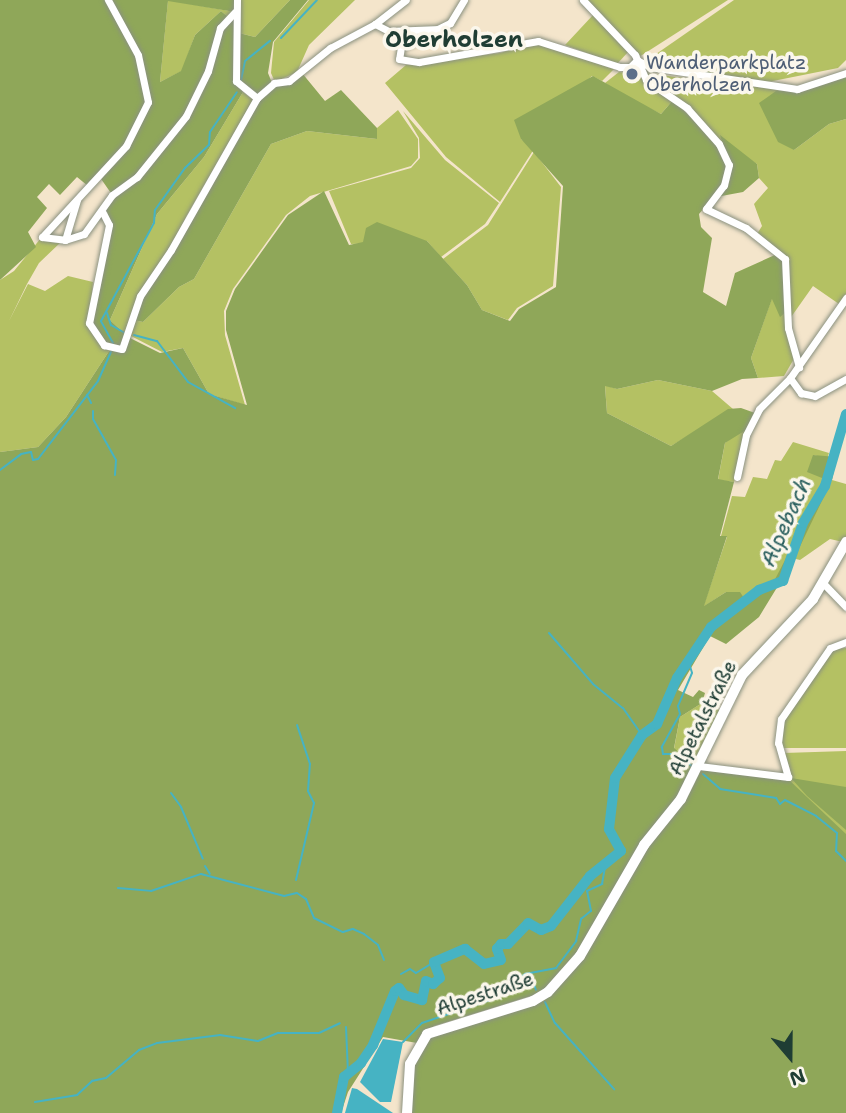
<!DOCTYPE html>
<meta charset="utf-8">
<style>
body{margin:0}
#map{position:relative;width:846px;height:1113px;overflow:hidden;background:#f4e5cb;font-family:"Shantell Sans",sans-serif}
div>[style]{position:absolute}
.green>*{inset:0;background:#b4c163}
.forest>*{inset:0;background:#8fa759}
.water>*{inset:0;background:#46b3c3}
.stream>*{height:2px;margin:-1px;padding:0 1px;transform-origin:1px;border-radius:1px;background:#46b3c3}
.river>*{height:10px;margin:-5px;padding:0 5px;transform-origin:5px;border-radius:5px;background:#46b3c3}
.roads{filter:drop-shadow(0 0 2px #8a9180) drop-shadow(0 0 2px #8a9180)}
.minor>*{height:7px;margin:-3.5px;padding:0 3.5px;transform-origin:3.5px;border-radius:3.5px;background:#fff}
.secondary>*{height:10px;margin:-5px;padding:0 5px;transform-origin:5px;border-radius:5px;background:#fff}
.dots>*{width:19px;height:19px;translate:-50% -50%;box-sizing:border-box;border:4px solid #fbf7ec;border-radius:50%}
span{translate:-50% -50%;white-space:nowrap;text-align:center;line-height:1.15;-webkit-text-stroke:7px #fbf7ec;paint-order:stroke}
.service-label{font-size:19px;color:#4e5e75}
.left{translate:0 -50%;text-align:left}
.street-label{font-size:19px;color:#1f3d34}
.water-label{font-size:21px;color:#2b605f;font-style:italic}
.quarter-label{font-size:23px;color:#1f3d34;font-weight:700}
.north{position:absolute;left:755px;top:1022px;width:70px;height:70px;-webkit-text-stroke:5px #fbf7ec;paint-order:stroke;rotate:160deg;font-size:19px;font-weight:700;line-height:28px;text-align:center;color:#1f3d34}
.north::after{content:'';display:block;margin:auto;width:24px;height:32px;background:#1f3d34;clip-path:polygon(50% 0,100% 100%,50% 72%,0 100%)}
</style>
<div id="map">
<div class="green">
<div style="clip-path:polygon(168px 0,235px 12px,228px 17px,221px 11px,195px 35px,182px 71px,160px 82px)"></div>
<div style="clip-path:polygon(239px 0,290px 0,255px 37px,239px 33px)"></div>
<div style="clip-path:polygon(309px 0,355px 0,309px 45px,297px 72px,275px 82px,271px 73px,274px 42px)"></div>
<div style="clip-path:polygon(585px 0,728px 0,639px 57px)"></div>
<div style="clip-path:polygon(734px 0,846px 0,846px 60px,838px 68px,768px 82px,652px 66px,646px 61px)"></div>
<div style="clip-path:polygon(594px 14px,629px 51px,617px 64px,565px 45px)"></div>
<div style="clip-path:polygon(534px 43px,614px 69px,602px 81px,592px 76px,521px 139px,534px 149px,500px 202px,446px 157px,385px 83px,406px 65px,500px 53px)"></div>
<div style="clip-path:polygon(619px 72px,636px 74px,673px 100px,661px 114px,624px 96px,605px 83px)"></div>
<div style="clip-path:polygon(644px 73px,783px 90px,794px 150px,829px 124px,846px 119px,846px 294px,839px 304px,813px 286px,789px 320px,789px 263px,757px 234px,762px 226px,754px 204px,768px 188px,759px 178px,757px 164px,720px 142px)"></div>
<div style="clip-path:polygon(243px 92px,253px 100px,187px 215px,127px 336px,110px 320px,157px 214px,204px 157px)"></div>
<div style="clip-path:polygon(398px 110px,418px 139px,418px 158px,411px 166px,310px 196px,286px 215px,233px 289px,224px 311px,225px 335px,245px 405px,209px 394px,183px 348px,162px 352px,131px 336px,133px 320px,143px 322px,179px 287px,194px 279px,271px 144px,307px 131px,377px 139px,377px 128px)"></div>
<div style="clip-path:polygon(403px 111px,445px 160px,499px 203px,485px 224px,441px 257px,427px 241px,351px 244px,329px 191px,411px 168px,420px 158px,419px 138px)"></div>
<div style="clip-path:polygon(534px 152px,561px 187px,553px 286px,517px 308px,508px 320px,482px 310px,467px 285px,443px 259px,488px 225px)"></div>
<div style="clip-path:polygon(41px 238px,62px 241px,39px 263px,27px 284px,9px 321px,28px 284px,45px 291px,68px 276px,93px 282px,89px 323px,93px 335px,111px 348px,66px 417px,38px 447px,0 452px,0 280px,14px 271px)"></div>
<div style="clip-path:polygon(772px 298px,786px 312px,795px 357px,784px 376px,758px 378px,751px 358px)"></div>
<div style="clip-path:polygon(658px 380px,712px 391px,733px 409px,671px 446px,607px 413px,605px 385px,617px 389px)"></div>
<div style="clip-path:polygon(741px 430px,746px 430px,734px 482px,718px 480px,725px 443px)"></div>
<div style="clip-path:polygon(793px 442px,829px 453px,827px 459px,814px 455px,828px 480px,804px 518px,785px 565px,773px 583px,744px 598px,726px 592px,703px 607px,727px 537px,721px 536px,732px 496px,745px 497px,753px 477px,767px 479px,775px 460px,781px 461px)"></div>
<div style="clip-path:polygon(832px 480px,846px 484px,846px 536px,843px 542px,830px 539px,800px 560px,792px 558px)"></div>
<div style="clip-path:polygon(846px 648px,846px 748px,783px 748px,779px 733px,783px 720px,831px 649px)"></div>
<div style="clip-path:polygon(702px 703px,722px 711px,696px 767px,674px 749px,680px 717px)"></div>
<div style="clip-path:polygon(846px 751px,846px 901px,781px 779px,790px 769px,784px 753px)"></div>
</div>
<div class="forest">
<div style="clip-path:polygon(0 0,236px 0,235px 12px,168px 1px,160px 82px,181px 71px,195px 35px,221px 11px,234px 22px,235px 81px,243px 92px,204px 157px,157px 214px,110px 320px,127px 336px,122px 348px,105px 344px,91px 322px,111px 225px,106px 208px,113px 196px,99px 176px,88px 186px,77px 177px,60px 195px,49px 184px,37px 197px,47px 208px,28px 232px,36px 247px,0 280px)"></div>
<div style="clip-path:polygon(290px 0,308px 0,273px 42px,268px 73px,272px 83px,257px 97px,241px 87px,236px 69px,239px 33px,255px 37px)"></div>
<div style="clip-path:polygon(302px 73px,325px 101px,341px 90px,377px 128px,377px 139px,307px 131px,271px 144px,194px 279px,179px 287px,143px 322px,133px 320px,136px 307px,258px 99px,274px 84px)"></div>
<div style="clip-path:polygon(593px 76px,661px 114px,673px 100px,718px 144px,728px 165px,724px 185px,699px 214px,701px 227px,712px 238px,703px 292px,726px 306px,735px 273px,777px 254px,784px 259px,786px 312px,780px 317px,772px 299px,751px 358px,758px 378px,742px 379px,712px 391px,658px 380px,617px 389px,605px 386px,607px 413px,671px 446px,728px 409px,741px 408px,755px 413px,746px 430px,725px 443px,718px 479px,734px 482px,720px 536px,727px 536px,704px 606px,726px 592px,740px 592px,744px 598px,773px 583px,827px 480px,807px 472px,813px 455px,837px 457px,832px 480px,792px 563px,759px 617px,726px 644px,710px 636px,678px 690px,693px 697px,699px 690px,705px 693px,702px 703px,680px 717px,674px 748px,696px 767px,578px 955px,547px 991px,434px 1026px,417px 1043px,383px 1037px,348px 1092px,341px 1113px,0 1113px,0 452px,38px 447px,66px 417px,111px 348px,122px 351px,130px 338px,160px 353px,183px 348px,209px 394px,247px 405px,226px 330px,226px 311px,235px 289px,288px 215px,324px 191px,349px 245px,363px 242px,366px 228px,377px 222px,427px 241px,467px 285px,482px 310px,510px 321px,519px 309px,556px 287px,563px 186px,521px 139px,514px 120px)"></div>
<div style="clip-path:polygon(846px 77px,846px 119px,829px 124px,794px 150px,778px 142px,759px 103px,776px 91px)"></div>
<div style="clip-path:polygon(720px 135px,757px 164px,759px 178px,743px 192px,716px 197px,730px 165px)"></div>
<div style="clip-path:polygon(701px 770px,788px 779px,846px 834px,846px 1113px,408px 1113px,412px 1064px,428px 1035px,550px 993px)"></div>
<div style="clip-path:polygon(791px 778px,846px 787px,846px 830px,807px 796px)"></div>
</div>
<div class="water">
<div style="clip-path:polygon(383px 1039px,403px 1042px,391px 1102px,380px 1102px,360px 1082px)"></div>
<div style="clip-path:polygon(352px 1088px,357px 1089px,393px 1113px,345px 1113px)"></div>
</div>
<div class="stream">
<div style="left:281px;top:38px;width:52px;rotate:-46.5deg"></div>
<div style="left:241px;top:80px;width:19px;rotate:-78deg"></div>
<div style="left:245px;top:61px;width:32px;rotate:-39deg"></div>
<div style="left:107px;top:313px;width:13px;rotate:72deg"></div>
<div style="left:111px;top:325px;width:16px;rotate:30deg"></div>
<div style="left:134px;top:335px;width:24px;rotate:15deg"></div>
<div style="left:157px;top:341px;width:51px;rotate:52.9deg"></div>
<div style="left:188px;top:382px;width:54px;rotate:29deg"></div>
<div style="left:113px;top:343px;width:25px;rotate:-119deg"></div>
<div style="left:101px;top:321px;width:111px;rotate:-61.6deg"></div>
<div style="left:154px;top:223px;width:13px;rotate:-86deg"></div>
<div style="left:155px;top:210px;width:52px;rotate:-54.5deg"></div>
<div style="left:185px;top:168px;width:33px;rotate:-44deg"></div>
<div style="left:209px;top:145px;width:13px;rotate:-86deg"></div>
<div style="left:210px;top:132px;width:48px;rotate:-56deg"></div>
<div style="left:87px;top:395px;width:9px;rotate:63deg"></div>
<div style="left:93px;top:411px;width:8px;rotate:90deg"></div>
<div style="left:93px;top:419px;width:47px;rotate:60.7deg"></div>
<div style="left:116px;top:460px;width:15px;rotate:94deg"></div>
<div style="left:0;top:470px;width:26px;rotate:-37deg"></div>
<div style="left:21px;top:454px;width:10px;rotate:-11deg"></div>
<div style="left:31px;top:452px;width:8px;rotate:76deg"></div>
<div style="left:33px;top:460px;width:5px;rotate:-11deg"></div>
<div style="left:38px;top:459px;width:98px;rotate:-52.4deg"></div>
<div style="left:98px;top:381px;width:32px;rotate:-66deg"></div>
<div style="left:549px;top:633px;width:67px;rotate:49.2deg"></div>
<div style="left:593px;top:684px;width:38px;rotate:39deg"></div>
<div style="left:623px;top:708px;width:33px;rotate:55deg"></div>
<div style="left:689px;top:663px;width:10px;rotate:73deg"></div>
<div style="left:692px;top:673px;width:36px;rotate:113deg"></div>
<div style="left:678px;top:706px;width:8px;rotate:76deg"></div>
<div style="left:680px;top:714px;width:38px;rotate:119deg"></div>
<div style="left:662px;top:747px;width:7px;rotate:82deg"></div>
<div style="left:663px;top:754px;width:13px"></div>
<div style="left:676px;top:754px;width:21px;rotate:37deg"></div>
<div style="left:703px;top:774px;width:23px;rotate:41deg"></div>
<div style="left:720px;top:789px;width:57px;rotate:9.1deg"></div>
<div style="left:776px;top:798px;width:7px;rotate:56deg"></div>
<div style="left:780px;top:804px;width:6px;rotate:-39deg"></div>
<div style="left:785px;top:800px;width:35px;rotate:27deg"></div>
<div style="left:816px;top:816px;width:27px;rotate:39deg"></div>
<div style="left:837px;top:833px;width:18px;rotate:93deg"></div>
<div style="left:836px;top:851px;width:14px;rotate:45deg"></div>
<div style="left:171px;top:793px;width:17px;rotate:54deg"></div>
<div style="left:181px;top:807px;width:56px;rotate:67.1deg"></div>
<div style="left:205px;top:866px;width:9px;rotate:58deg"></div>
<div style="left:296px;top:880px;width:79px;rotate:-76.8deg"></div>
<div style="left:314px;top:803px;width:13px;rotate:-117deg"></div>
<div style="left:308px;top:791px;width:27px;rotate:-86deg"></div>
<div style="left:310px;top:764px;width:41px;rotate:-108.4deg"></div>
<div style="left:118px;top:888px;width:33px;rotate:5deg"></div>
<div style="left:151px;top:891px;width:53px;rotate:-18.8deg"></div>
<div style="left:201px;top:874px;width:86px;rotate:14.8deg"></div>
<div style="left:284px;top:896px;width:13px;rotate:-13deg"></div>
<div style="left:297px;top:893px;width:11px;rotate:34deg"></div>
<div style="left:306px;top:899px;width:21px;rotate:67deg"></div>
<div style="left:314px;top:918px;width:32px;rotate:26deg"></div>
<div style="left:343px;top:932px;width:10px;rotate:-17deg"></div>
<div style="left:353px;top:929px;width:12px;rotate:24deg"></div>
<div style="left:364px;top:934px;width:18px;rotate:38deg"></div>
<div style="left:378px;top:945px;width:16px;rotate:68deg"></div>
<div style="left:401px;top:974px;width:10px;rotate:-29deg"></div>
<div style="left:410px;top:969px;width:7px;rotate:34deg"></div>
<div style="left:416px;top:973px;width:21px;rotate:-31deg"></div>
<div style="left:530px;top:975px;width:16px;rotate:68deg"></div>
<div style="left:545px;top:1002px;width:23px;rotate:65deg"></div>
<div style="left:555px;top:1023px;width:89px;rotate:48.2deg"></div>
<div style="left:346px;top:1027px;width:46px;rotate:87.5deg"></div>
<div style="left:403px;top:1042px;width:27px;rotate:-45deg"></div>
<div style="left:422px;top:1023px;width:75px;rotate:-18.7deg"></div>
<div style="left:493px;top:999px;width:41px;rotate:-38deg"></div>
<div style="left:525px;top:974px;width:32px;rotate:-11deg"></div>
<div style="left:556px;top:968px;width:34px;rotate:-53deg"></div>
<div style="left:576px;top:941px;width:23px;rotate:-77deg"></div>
<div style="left:581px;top:919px;width:13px;rotate:-39deg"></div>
<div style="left:591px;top:911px;width:20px;rotate:-101deg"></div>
<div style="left:587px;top:891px;width:17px;rotate:-25deg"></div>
<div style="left:602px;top:884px;width:17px;rotate:-80deg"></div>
<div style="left:35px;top:1102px;width:43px;rotate:-9.5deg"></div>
<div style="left:77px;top:1095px;width:21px;rotate:-43deg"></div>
<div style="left:92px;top:1081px;width:14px;rotate:-12deg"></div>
<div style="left:106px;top:1078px;width:43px;rotate:-40.3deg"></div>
<div style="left:139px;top:1050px;width:19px;rotate:-21deg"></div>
<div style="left:157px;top:1043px;width:64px;rotate:-7.2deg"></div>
<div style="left:220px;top:1035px;width:38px;rotate:9deg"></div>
<div style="left:258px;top:1041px;width:22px;rotate:-22deg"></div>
<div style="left:278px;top:1033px;width:41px"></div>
<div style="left:319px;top:1033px;width:23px;rotate:-25deg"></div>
</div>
<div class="river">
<div style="left:337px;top:1113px;width:37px;rotate:-79deg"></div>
<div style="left:344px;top:1077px;width:22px;rotate:-39deg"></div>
<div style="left:361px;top:1063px;width:22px;rotate:-56deg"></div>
<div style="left:373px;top:1045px;width:58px;rotate:-67.8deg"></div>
<div style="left:395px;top:991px;width:5px;rotate:-37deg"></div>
<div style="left:399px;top:988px;width:9px;rotate:54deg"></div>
<div style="left:404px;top:995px;width:19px;rotate:16deg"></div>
<div style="left:422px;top:1000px;width:19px;rotate:-78deg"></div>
<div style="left:426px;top:981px;width:8px;rotate:23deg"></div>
<div style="left:433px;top:984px;width:9px;rotate:-41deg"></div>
<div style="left:440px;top:978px;width:17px;rotate:-111deg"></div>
<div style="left:434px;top:962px;width:34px;rotate:-23deg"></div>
<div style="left:465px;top:949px;width:24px;rotate:38deg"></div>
<div style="left:484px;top:964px;width:17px;rotate:-13deg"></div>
<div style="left:501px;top:960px;width:12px;rotate:-110deg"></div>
<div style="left:497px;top:949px;width:6px;rotate:-51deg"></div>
<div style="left:501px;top:944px;width:7px"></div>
<div style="left:508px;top:944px;width:29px;rotate:-46deg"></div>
<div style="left:528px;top:923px;width:15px;rotate:28deg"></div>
<div style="left:541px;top:930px;width:11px;rotate:-22deg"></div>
<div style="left:551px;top:926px;width:63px;rotate:-52deg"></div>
<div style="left:590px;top:876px;width:40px;rotate:-39deg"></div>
<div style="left:621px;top:851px;width:25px;rotate:-119deg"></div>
<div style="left:609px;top:829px;width:51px;rotate:-83.3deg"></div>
<div style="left:615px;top:778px;width:51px;rotate:-57.9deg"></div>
<div style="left:642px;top:735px;width:19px;rotate:-36deg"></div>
<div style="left:657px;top:724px;width:50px;rotate:-66.5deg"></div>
<div style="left:677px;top:678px;width:61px;rotate:-56.3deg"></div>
<div style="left:711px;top:627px;width:61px;rotate:-37.6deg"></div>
<div style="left:759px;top:590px;width:26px;rotate:-21deg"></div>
<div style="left:783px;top:581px;width:61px;rotate:-71deg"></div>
<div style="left:803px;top:523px;width:43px;rotate:-59.3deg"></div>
<div style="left:825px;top:486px;width:75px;rotate:-73.7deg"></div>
</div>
<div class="roads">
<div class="minor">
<div style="left:237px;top:0;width:81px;rotate:90.7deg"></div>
<div style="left:236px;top:81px;width:27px;rotate:39deg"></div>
<div style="left:464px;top:0;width:27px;rotate:121deg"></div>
<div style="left:450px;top:23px;width:55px;rotate:153.9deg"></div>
<div style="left:401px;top:47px;width:12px;rotate:99deg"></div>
<div style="left:399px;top:59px;width:20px;rotate:9deg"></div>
<div style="left:419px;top:62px;width:121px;rotate:-10deg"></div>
<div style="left:538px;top:41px;width:86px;rotate:17.6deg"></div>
<div style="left:620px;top:67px;width:10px"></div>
<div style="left:630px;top:67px;width:10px;rotate:-45deg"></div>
<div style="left:583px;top:0;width:76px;rotate:46.6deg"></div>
<div style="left:635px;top:55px;width:27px;rotate:66deg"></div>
<div style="left:646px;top:80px;width:50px;rotate:34.3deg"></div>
<div style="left:687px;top:108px;width:48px;rotate:48.4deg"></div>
<div style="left:719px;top:144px;width:23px;rotate:65deg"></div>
<div style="left:729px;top:165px;width:21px;rotate:104deg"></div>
<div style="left:724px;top:185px;width:30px;rotate:127deg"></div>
<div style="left:706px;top:209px;width:44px;rotate:25.4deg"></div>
<div style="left:746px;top:228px;width:50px;rotate:38.5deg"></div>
<div style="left:785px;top:259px;width:69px;rotate:87.5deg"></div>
<div style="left:788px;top:328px;width:41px;rotate:74.2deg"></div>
<div style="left:375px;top:24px;width:16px;rotate:27deg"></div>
<div style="left:389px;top:31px;width:51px;rotate:-2.2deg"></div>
<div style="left:637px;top:60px;width:15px;rotate:28deg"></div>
<div style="left:650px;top:67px;width:149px;rotate:8.5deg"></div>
<div style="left:797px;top:89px;width:52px;rotate:-18.1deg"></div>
<div style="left:103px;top:213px;width:13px;rotate:63deg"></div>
<div style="left:109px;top:225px;width:100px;rotate:101.5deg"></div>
<div style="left:89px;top:323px;width:27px;rotate:56deg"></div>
<div style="left:104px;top:345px;width:18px;rotate:13deg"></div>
<div style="left:122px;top:349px;width:56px;rotate:-71.2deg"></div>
<div style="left:140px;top:296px;width:55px;rotate:-56deg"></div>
<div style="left:171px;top:250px;width:175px;rotate:-60.5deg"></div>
<div style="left:257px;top:98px;width:23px;rotate:-41deg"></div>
<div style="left:274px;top:83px;width:15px;rotate:-8deg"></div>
<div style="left:289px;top:81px;width:53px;rotate:-38.8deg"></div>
<div style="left:330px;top:48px;width:51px;rotate:-28.1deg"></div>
<div style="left:375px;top:24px;width:39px;rotate:-38deg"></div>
<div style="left:42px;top:237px;width:23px;rotate:7deg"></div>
<div style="left:65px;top:240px;width:20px;rotate:-18deg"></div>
<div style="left:84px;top:234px;width:48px;rotate:-54.3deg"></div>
<div style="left:112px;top:195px;width:31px;rotate:-36deg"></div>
<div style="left:137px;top:177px;width:78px;rotate:-51.2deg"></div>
<div style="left:186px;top:116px;width:50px;rotate:-63.9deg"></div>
<div style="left:208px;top:71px;width:45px;rotate:-74.4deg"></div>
<div style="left:220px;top:28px;width:22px;rotate:-47deg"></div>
<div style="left:42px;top:237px;width:124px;rotate:-47.3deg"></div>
<div style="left:126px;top:146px;width:49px;rotate:-63.4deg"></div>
<div style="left:148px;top:102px;width:48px;rotate:-102deg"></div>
<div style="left:138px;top:55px;width:63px;rotate:-118.6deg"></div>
<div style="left:65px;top:240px;width:42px;rotate:-73.3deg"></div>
<div style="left:790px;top:378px;width:19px;rotate:54deg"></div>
<div style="left:801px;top:393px;width:14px;rotate:12deg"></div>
<div style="left:815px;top:396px;width:35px;rotate:-29deg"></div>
<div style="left:737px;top:477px;width:43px;rotate:-77.9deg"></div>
<div style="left:746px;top:435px;width:29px;rotate:-63deg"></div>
<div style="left:759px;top:409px;width:44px;rotate:-45deg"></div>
<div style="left:790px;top:378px;width:98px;rotate:-55deg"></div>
<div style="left:823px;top:583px;width:33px;rotate:46deg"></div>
<div style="left:699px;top:766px;width:90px;rotate:7deg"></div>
<div style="left:788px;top:777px;width:35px;rotate:-106deg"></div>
<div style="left:778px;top:743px;width:24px;rotate:-83deg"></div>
<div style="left:781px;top:719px;width:86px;rotate:-55.4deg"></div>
<div style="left:830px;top:648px;width:17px;rotate:-21deg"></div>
</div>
<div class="secondary">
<div style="left:407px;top:1113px;width:49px;rotate:-86.5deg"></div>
<div style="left:410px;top:1064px;width:34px;rotate:-60deg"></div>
<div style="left:427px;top:1034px;width:111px;rotate:-17.3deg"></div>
<div style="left:533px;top:1001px;width:17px;rotate:-31deg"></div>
<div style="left:548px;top:992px;width:48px;rotate:-48.4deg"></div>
<div style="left:580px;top:956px;width:128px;rotate:-60deg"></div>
<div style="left:644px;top:845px;width:59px;rotate:-51.2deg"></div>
<div style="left:681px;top:799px;width:138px;rotate:-63.8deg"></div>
<div style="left:742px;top:675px;width:104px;rotate:-46.9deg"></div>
<div style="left:813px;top:599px;width:66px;rotate:-59.9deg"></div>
</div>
</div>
<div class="dots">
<div style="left:632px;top:74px;background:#5c6f8a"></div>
</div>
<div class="service-label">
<span class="left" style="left:646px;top:74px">Wanderparkplatz<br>Oberholzen</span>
</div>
<div class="street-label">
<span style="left:703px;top:718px;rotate:-63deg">Alpetalstraße</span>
<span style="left:485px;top:994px;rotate:-18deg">Alpestraße</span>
</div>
<div class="water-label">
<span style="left:786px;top:522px;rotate:-66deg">Alpebach</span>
</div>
<div class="quarter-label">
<span style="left:454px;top:39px">Oberholzen</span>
</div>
<div class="north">N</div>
</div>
